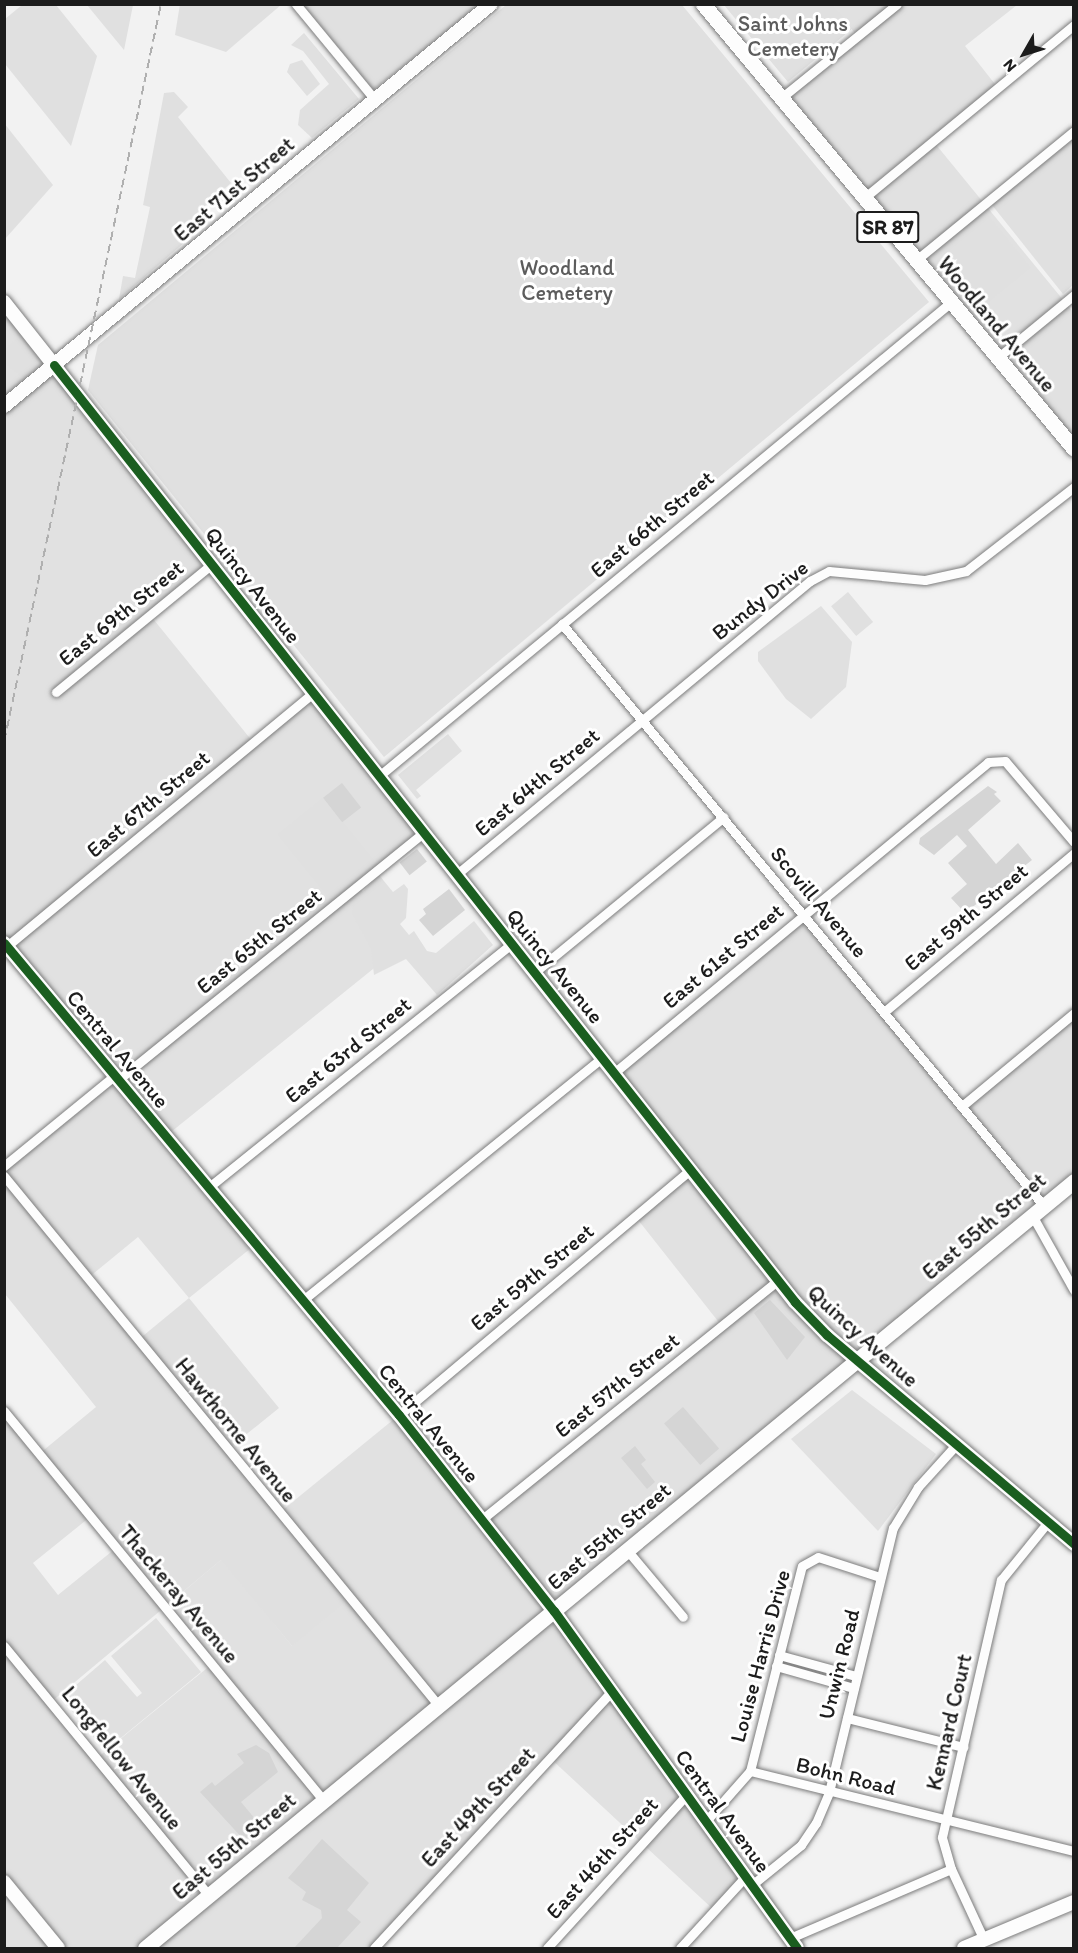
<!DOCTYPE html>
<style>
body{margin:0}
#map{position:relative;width:1078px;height:1953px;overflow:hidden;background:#f2f2f2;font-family:Itim,sans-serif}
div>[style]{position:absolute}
.built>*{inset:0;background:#e1e1e1}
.green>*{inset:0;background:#e0e0e0;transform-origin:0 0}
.building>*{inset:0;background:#d5d5d5;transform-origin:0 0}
.roads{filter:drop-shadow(0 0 2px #7c7c7c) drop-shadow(0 0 2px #7c7c7c)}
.street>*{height:9px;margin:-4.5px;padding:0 4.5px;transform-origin:4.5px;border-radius:4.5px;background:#fdfdfd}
.secondary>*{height:14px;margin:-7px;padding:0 7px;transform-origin:7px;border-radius:7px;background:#fdfdfd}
.primary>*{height:15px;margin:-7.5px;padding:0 7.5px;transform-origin:7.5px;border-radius:7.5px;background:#fdfdfd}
.rail>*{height:2px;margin-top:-1px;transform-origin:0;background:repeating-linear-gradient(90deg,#b0b0b0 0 9px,transparent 0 13.5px)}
.cycleway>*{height:9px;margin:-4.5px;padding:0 4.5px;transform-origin:4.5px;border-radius:4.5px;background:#1b5e20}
span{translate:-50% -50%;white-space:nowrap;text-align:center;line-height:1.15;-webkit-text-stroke:6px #fff;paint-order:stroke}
.shield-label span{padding:2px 4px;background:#fff;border:2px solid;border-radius:4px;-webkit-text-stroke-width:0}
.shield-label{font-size:21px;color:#1c1c1c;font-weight:700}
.park-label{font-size:22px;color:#5c5c5c}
.street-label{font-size:22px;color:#1c1c1c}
.frame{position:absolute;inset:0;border:6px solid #1c1c1c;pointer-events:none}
.north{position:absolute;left:994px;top:24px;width:60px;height:60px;-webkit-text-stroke:4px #fff;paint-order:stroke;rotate:231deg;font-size:16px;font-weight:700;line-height:24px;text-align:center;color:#1c1c1c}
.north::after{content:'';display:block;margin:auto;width:21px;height:27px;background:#1c1c1c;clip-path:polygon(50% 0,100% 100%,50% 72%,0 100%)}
</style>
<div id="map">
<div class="built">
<div style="clip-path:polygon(833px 5px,1017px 5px,965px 46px,998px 88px,933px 141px,1073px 312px,1073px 449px,781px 98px,857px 36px)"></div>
<div style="clip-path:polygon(4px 302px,212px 564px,150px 615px,253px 742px,313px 693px,424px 832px,358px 886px,404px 944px,166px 1136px,256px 1244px,189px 1298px,138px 1237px,88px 1278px,5px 1176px,5px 1166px,114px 1076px,5px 943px)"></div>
<div style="clip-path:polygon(805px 914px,962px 1106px,1073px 1013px,1073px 1181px,554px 1611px,746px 1876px,715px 1911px,550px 1758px,374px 1948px,5px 1948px,4px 1646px,97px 1758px,212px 1664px,165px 1607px,222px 1559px,292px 1646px,279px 1513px,399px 1415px,482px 1519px,721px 1325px,635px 1216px,690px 1169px,615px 1072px)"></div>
<div style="clip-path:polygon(852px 1390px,936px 1454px,878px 1531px,791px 1439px)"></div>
</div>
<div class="green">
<div style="clip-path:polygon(180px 4px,281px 4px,281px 5px,226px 52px,175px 35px)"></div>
<div style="clip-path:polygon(22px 5px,56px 5px,97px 56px,71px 146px,5px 64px,5px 19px)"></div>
<div style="clip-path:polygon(87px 5px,133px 5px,124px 50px)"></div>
<div style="clip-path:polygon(303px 5px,481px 5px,373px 90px)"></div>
<div style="clip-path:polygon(506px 5px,682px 5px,929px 302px,384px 757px,88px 390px,98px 345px)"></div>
<div style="clip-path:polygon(724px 5px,833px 5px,853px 28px,788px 82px)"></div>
<div style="clip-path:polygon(304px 33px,359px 99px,312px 138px,298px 125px,300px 110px,329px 84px,303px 51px,291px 45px)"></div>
<div style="clip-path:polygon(302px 60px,320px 84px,307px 96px,287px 72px,290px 64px)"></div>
<div style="clip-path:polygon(174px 92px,188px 107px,178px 117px,231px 183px,193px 217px,200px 229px,119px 299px,123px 276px,135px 278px,150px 207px,143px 205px,164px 93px)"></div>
<div style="clip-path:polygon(4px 123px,53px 185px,5px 239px,4px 239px)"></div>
<div style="clip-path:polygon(1073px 139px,1073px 285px,1063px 294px,992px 205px)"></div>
<div style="left:985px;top:211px;width:73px;height:70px;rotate:51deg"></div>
<div style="clip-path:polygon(17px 338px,39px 365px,23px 378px,5px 364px,5px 349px)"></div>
<div style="left:848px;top:592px;width:39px;height:22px;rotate:50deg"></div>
<div style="clip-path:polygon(821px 606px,852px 642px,846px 687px,811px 719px,786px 699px,758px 661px,758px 652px)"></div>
<div style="clip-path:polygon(448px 734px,462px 751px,416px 790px,421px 796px,417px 799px,398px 775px)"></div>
<div style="left:323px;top:798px;width:81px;height:58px;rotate:51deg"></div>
<div style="clip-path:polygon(379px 875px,393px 892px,404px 884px,408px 889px,406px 918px,400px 924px,409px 935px,414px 931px,427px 951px,436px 953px,474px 921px,493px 945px,437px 995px,406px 959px,374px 975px,371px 949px,352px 914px,353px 902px)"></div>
<div style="clip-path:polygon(evenodd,5px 1176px,138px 1340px,189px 1298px,279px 1408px,227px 1450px,350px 1598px,292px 1646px,221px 1560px,51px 1702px,5px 1646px,4px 1411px,39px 1454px,96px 1407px,5px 1294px,5px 1176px,90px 1517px,116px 1548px,58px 1595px,33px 1563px,90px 1517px)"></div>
<div style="clip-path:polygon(156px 1618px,201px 1672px,105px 1751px,61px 1698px,105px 1660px,137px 1697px,142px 1693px,111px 1656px)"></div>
</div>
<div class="building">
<div style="left:342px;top:783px;width:31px;height:24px;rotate:52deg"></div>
<div style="clip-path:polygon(988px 786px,997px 792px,994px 794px,1001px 801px,968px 830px,996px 864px,1018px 843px,1032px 860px,965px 913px,951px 898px,967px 884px,948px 863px,967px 846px,957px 835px,934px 855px,919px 844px,920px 838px)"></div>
<div style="left:417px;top:849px;width:16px;height:22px;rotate:52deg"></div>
<div style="clip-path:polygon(449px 889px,465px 910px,433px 936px,419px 920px,426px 914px,423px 909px)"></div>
<div style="clip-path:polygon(770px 1300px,805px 1337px,787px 1360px,754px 1313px)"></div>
<div style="left:683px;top:1407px;width:55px;height:25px;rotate:49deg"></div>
<div style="clip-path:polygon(635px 1446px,646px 1460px,641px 1464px,655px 1482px,647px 1489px,621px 1458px)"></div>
<div style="clip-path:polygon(256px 1745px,269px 1753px,278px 1772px,241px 1802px,261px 1826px,244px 1840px,200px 1792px,212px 1782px,215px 1786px,244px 1763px,237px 1754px)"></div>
<div style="clip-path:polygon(322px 1839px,369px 1883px,347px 1910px,361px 1922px,337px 1948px,294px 1948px,322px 1918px,321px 1910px,302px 1900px,306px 1892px,288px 1878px)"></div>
</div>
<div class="roads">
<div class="street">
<div style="left:296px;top:4px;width:124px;rotate:50.5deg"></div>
<div style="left:781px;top:98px;width:149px;rotate:-39deg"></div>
<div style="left:864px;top:198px;width:272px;rotate:-39.5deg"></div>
<div style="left:915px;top:261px;width:205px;rotate:-39.3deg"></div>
<div style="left:996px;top:359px;width:101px;rotate:-39.4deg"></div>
<div style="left:562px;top:624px;width:756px;rotate:50.37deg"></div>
<div style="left:56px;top:692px;width:202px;rotate:-39.4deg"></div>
<div style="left:379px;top:776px;width:741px;rotate:-39.64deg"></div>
<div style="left:457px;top:874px;width:459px;rotate:-39.7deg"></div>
<div style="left:810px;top:581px;width:21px;rotate:-28deg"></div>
<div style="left:829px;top:571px;width:96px;rotate:5.4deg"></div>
<div style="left:925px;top:580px;width:42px;rotate:-12.4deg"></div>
<div style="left:966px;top:571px;width:137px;rotate:-37.9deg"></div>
<div style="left:7px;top:946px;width:397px;rotate:-39.6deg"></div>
<div style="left:535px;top:972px;width:244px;rotate:-39.4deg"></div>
<div style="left:884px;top:1012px;width:248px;rotate:-39.9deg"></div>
<div style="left:615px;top:1072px;width:485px;rotate:-39.7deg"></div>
<div style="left:988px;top:762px;width:17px;rotate:-3deg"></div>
<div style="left:1005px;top:761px;width:106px;rotate:49.6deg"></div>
<div style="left:118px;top:1080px;width:394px;rotate:-39deg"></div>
<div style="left:962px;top:1106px;width:146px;rotate:-39.7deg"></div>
<div style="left:4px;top:1166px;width:142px;rotate:-39.3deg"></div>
<div style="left:4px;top:1176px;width:686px;rotate:50.62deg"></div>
<div style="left:209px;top:1187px;width:389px;rotate:-38.8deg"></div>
<div style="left:1032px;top:1215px;width:86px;rotate:60.8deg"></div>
<div style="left:303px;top:1300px;width:386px;rotate:-39deg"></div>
<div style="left:4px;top:1411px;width:504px;rotate:50.63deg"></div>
<div style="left:399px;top:1415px;width:382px;rotate:-40.1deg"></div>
<div style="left:481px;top:1520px;width:382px;rotate:-38.9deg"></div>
<div style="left:627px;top:1550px;width:87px;rotate:50.1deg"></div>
<div style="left:4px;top:1646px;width:323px;rotate:50.6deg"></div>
<div style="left:779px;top:1655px;width:80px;rotate:15.3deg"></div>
<div style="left:776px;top:1666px;width:81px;rotate:15.8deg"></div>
<div style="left:847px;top:1718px;width:120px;rotate:14deg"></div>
<div style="left:750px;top:1771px;width:334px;rotate:13.9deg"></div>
<div style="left:706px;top:1821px;width:67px;rotate:-48.7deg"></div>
<div style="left:750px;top:1771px;width:211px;rotate:-75.8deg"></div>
<div style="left:802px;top:1566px;width:18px;rotate:-29deg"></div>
<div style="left:818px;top:1557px;width:65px;rotate:17.9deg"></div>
<div style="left:753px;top:1884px;width:62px;rotate:-39.1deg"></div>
<div style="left:801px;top:1845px;width:27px;rotate:-56deg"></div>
<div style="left:816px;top:1823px;width:34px;rotate:-67deg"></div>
<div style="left:829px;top:1792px;width:272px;rotate:-76.4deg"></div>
<div style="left:893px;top:1528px;width:48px;rotate:-58.6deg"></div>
<div style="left:918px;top:1487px;width:57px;rotate:-47.9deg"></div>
<div style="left:790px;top:1938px;width:175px;rotate:-23.2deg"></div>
<div style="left:984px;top:1940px;width:78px;rotate:-114.9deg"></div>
<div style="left:951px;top:1869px;width:33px;rotate:-106deg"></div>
<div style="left:942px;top:1837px;width:264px;rotate:-77.1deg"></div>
<div style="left:1001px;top:1580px;width:75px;rotate:-51deg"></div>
<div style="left:374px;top:1948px;width:349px;rotate:-47.2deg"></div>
<div style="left:547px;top:1948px;width:208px;rotate:-47.7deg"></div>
<div style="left:680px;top:1948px;width:98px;rotate:-47.5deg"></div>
</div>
<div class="secondary">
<div style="left:4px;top:302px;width:1275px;rotate:51.66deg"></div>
<div style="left:795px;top:1302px;width:46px;rotate:45.9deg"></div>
<div style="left:827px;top:1335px;width:324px;rotate:40.2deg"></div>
<div style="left:4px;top:406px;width:631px;rotate:-39.54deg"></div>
<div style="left:4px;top:943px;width:615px;rotate:50.08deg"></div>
<div style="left:399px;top:1415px;width:250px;rotate:51.7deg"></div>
<div style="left:554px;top:1611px;width:415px;rotate:54.2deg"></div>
<div style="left:4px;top:1882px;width:85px;rotate:50.7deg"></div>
<div style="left:964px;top:1948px;width:119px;rotate:-22.7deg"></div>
</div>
<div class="primary">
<div style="left:703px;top:4px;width:579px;rotate:50.18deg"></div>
<div style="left:145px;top:1948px;width:1205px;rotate:-39.54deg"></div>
</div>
</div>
<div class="rail">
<div style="left:4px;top:742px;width:755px;rotate:-77.99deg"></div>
</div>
<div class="cycleway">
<div style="left:54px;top:365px;width:1195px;rotate:51.66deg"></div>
<div style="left:795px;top:1302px;width:46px;rotate:45.9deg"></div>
<div style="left:827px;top:1335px;width:324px;rotate:40.2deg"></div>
<div style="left:4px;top:943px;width:615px;rotate:50.08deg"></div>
<div style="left:399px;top:1415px;width:250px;rotate:51.7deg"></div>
<div style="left:554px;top:1611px;width:415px;rotate:54.2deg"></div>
</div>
<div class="shield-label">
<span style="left:888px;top:227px">SR 87</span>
</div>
<div class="park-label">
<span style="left:793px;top:36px">Saint Johns<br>Cemetery</span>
<span style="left:567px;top:280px">Woodland<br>Cemetery</span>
</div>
<div class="street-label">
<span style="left:234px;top:189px;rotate:-40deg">East 71st Street</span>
<span style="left:997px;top:324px;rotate:50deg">Woodland Avenue</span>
<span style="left:652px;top:524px;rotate:-40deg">East 66th Street</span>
<span style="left:253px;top:585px;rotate:52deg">Quincy Avenue</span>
<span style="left:760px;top:600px;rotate:-38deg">Bundy Drive</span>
<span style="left:121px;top:613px;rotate:-39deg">East 69th Street</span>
<span style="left:537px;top:782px;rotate:-40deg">East 64th Street</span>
<span style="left:148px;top:804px;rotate:-40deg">East 67th Street</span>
<span style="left:819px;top:902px;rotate:50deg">Scovill Avenue</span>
<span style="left:966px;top:917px;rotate:-40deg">East 59th Street</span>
<span style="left:259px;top:941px;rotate:-39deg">East 65th Street</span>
<span style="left:723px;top:956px;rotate:-40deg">East 61st Street</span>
<span style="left:555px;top:966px;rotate:51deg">Quincy Avenue</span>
<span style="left:118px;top:1049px;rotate:50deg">Central Avenue</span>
<span style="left:348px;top:1050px;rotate:-39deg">East 63rd Street</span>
<span style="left:984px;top:1226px;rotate:-40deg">East 55th Street</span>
<span style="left:532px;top:1277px;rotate:-40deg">East 59th Street</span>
<span style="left:863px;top:1336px;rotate:42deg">Quincy Avenue</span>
<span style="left:617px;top:1385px;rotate:-39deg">East 57th Street</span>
<span style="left:429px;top:1423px;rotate:51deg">Central Avenue</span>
<span style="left:236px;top:1430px;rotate:51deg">Hawthorne Avenue</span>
<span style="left:609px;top:1536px;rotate:-40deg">East 55th Street</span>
<span style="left:179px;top:1594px;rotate:50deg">Thackeray Avenue</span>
<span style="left:760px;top:1656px;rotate:-75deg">Louise Harris Drive</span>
<span style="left:839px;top:1664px;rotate:-76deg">Unwin Road</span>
<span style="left:949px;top:1722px;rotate:-77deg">Kennard Court</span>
<span style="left:122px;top:1758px;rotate:51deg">Longfellow Avenue</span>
<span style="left:846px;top:1776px;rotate:14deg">Bohn Road</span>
<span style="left:478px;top:1807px;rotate:-47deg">East 49th Street</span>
<span style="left:723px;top:1811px;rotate:54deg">Central Avenue</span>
<span style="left:234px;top:1846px;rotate:-40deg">East 55th Street</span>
<span style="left:602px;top:1858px;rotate:-48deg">East 46th Street</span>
</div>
<div class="frame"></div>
<div class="north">N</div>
</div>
